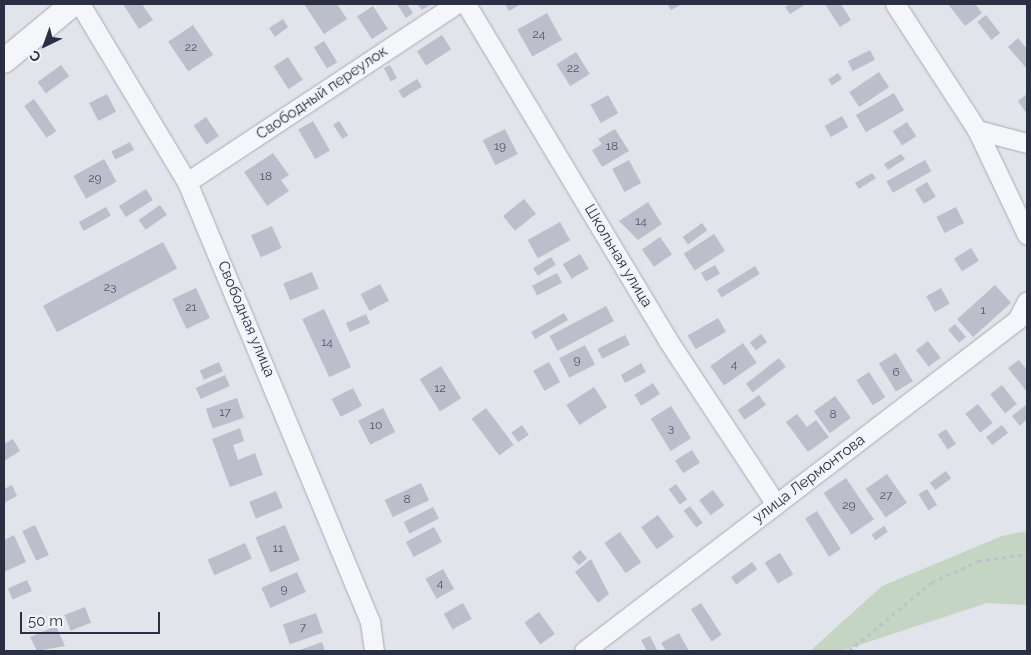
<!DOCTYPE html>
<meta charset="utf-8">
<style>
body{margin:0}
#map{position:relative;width:1031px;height:655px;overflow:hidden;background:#e2e4eb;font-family:Raleway,sans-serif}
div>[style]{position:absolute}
.green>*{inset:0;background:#c5d5c3}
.building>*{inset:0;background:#bcbfcb;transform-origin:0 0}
.path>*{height:3px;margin-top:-1.5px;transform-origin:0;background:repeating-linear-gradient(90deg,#c0c2ca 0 4px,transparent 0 8px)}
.roads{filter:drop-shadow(0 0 1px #a7aab5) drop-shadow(0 0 1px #a7aab5)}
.minor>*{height:19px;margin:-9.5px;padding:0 9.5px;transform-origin:9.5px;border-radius:9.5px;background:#f5f6f9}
.tertiary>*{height:24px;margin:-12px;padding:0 12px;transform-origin:12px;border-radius:12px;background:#f5f6f9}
span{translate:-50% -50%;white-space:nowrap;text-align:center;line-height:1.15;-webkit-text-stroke:4px #f2f3f8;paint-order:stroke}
.number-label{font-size:12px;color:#4e5365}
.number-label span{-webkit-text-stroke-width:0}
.street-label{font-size:15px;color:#2a2f43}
.frame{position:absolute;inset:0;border:5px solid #2a2f43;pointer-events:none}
.north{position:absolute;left:20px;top:20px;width:50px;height:50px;-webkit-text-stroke:4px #f2f3f8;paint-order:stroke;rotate:222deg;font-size:14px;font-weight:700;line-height:20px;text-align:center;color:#2a2f43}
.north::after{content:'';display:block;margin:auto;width:18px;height:22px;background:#2a2f43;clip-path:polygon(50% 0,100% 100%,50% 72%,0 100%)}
.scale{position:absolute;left:20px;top:612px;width:140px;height:22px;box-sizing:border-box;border:2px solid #2a2f43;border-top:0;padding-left:6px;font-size:15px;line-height:18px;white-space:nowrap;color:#2a2f43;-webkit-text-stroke:4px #f2f3f8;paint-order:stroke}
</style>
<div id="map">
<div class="green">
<div style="clip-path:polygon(1027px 531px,1027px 605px,987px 603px,841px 651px,810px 651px,882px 586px,1002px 536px)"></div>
</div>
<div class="building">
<div style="clip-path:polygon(123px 4px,142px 4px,153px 20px,139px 29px)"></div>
<div style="clip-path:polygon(304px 4px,337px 4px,347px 19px,324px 34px)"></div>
<div style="clip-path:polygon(397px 4px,407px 4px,413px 13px,406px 18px)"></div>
<div style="clip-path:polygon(417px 4px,431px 4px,422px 10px)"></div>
<div style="clip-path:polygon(505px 4px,521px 4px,509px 11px)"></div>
<div style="clip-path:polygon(667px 4px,682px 4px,671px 10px)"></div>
<div style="clip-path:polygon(790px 4px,806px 4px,790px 14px,785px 7px)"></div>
<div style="clip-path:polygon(825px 4px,841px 4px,851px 20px,840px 27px)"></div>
<div style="clip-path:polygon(948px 4px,975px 4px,982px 13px,965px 26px)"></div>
<div style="left:373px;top:6px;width:27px;height:19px;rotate:57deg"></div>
<div style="left:547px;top:13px;width:31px;height:34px;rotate:61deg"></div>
<div style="left:986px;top:15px;width:23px;height:11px;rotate:52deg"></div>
<div style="clip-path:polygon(283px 19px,288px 27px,275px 37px,269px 28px)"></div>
<div style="left:193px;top:25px;width:36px;height:30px;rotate:56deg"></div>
<div style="left:442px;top:35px;width:17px;height:30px;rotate:57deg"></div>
<div style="clip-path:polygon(1018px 38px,1027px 49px,1027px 69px,1008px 47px)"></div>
<div style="left:324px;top:41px;width:25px;height:12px;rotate:58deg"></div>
<div style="left:870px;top:50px;width:11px;height:25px;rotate:63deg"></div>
<div style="left:576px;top:52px;width:26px;height:23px;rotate:58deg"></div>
<div style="left:288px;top:57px;width:27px;height:17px;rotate:57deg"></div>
<div style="left:61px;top:65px;width:14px;height:29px;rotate:54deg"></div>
<div style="left:390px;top:65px;width:15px;height:7px;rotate:62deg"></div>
<div style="left:879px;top:72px;width:18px;height:36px;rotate:56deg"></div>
<div style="left:838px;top:73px;width:7px;height:12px;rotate:56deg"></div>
<div style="left:417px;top:79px;width:9px;height:22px;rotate:58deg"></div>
<div style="left:894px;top:93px;width:20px;height:44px;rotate:60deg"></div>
<div style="left:107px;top:94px;width:20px;height:20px;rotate:63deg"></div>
<div style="clip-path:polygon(1027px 94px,1027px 114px,1018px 101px)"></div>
<div style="left:608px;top:95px;width:21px;height:20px;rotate:61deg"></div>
<div style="left:34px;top:99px;width:39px;height:12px;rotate:55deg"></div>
<div style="left:842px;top:116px;width:13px;height:20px;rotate:61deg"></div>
<div style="left:206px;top:117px;width:23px;height:15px;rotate:56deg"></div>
<div style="left:313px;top:121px;width:34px;height:17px;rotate:60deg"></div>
<div style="left:339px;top:121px;width:17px;height:7px;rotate:57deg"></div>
<div style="left:907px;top:122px;width:17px;height:17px;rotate:57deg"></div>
<div style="left:505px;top:129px;width:28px;height:25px;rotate:63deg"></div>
<div style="clip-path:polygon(615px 129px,629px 151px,602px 167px,592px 150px,602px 144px,598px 139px)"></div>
<div style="left:130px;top:142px;width:9px;height:21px;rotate:63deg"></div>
<div style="clip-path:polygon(273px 153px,289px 175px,281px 180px,289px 191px,267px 206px,244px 172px)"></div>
<div style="clip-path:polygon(901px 154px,905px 159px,888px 170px,884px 164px)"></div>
<div style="left:104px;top:159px;width:26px;height:35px;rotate:61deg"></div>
<div style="left:629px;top:160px;width:26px;height:19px;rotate:62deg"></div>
<div style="left:925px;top:160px;width:13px;height:44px;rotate:61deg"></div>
<div style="clip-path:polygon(872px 173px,876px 178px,859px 189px,855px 183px)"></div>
<div style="left:927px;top:182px;width:17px;height:14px;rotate:59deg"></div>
<div style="left:146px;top:189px;width:13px;height:32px;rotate:58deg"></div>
<div style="left:524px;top:199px;width:19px;height:27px;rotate:51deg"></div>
<div style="clip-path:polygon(648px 202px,662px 224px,638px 240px,619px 221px)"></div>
<div style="left:160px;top:205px;width:12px;height:26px;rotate:55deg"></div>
<div style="left:106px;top:207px;width:10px;height:31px;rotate:61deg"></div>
<div style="left:956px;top:207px;width:18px;height:22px;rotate:63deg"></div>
<div style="left:560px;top:222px;width:21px;height:37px;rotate:61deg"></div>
<div style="left:702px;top:223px;width:9px;height:24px;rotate:54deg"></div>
<div style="left:272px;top:226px;width:24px;height:23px;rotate:66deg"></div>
<div style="left:714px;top:234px;width:20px;height:36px;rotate:57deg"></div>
<div style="left:660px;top:237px;width:21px;height:22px;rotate:55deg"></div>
<div style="left:163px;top:242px;width:30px;height:136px;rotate:62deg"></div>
<div style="left:971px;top:248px;width:15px;height:20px;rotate:58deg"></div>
<div style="left:580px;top:254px;width:17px;height:20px;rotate:59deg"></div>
<div style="left:551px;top:257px;width:9px;height:21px;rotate:58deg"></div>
<div style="left:715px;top:265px;width:10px;height:16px;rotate:61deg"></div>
<div style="left:755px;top:266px;width:9px;height:45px;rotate:58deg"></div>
<div style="left:312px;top:272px;width:18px;height:31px;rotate:68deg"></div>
<div style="left:557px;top:273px;width:11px;height:28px;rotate:63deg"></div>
<div style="left:380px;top:284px;width:19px;height:22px;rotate:62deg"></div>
<div style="left:995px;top:285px;width:24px;height:51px;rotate:48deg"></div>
<div style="left:196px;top:288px;width:33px;height:26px;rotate:65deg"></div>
<div style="left:941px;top:288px;width:18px;height:17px;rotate:61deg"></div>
<div style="left:606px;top:306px;width:17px;height:64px;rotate:62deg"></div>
<div style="left:324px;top:309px;width:64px;height:24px;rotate:65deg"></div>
<div style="left:564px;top:313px;width:8px;height:38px;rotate:60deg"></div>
<div style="left:366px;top:314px;width:10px;height:22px;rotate:66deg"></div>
<div style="left:718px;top:318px;width:16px;height:35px;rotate:60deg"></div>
<div style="left:955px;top:324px;width:17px;height:9px;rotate:50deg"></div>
<div style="left:761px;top:334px;width:10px;height:14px;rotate:53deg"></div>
<div style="left:625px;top:335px;width:11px;height:31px;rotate:63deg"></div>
<div style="left:928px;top:341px;width:21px;height:15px;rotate:53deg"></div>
<div style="left:743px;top:343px;width:24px;height:40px;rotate:55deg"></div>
<div style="left:585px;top:345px;width:22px;height:29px;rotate:63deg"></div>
<div style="left:896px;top:353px;width:33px;height:20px;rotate:59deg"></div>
<div style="left:779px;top:358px;width:11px;height:42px;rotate:52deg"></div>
<div style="clip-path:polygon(1019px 360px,1027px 370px,1027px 392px,1008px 368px)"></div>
<div style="left:219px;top:362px;width:10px;height:21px;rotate:66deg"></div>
<div style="left:549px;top:362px;width:23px;height:18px;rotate:61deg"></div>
<div style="clip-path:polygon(641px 363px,646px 372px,625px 383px,621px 375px)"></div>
<div style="left:441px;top:366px;width:38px;height:25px;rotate:58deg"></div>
<div style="left:869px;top:372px;width:30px;height:15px;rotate:57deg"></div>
<div style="left:225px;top:375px;width:12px;height:32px;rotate:66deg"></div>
<div style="left:653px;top:383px;width:13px;height:22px;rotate:58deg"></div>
<div style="left:1002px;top:385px;width:24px;height:15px;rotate:52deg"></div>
<div style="left:594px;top:387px;width:24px;height:33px;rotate:57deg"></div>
<div style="left:353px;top:388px;width:20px;height:24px;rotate:63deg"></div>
<div style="left:759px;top:395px;width:12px;height:26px;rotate:55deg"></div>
<div style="left:835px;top:396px;width:27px;height:26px;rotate:54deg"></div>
<div style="left:237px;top:398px;width:21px;height:33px;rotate:71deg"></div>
<div style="left:978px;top:404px;width:24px;height:16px;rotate:52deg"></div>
<div style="clip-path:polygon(1026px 405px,1027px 419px,1020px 426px,1012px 416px)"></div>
<div style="left:671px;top:406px;width:38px;height:24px;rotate:58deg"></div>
<div style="left:383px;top:408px;width:27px;height:28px;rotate:63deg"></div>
<div style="left:486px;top:408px;width:46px;height:18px;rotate:53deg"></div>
<div style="clip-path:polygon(797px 414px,807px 427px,816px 420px,829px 437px,808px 452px,786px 422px)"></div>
<div style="left:522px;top:425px;width:12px;height:13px;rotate:55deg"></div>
<div style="left:1002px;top:425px;width:10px;height:20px;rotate:53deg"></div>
<div style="clip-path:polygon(240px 428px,244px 441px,233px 445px,238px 460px,255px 453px,263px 475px,230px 487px,212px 439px)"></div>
<div style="left:946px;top:429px;width:18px;height:10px;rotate:56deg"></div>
<div style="clip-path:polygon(13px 439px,20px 451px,4px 461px,4px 444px)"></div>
<div style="left:692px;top:450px;width:15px;height:20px;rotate:58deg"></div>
<div style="left:946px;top:471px;width:9px;height:20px;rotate:54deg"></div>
<div style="left:887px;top:474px;width:35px;height:26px;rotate:55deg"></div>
<div style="left:846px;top:478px;width:50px;height:27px;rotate:56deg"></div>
<div style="left:421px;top:483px;width:19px;height:40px;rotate:65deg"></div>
<div style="left:676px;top:484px;width:19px;height:9px;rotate:54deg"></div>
<div style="clip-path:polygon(12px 485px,17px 496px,4px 503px,4px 489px)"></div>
<div style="left:927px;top:489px;width:19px;height:10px;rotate:58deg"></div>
<div style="left:713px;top:490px;width:19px;height:17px;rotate:54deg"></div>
<div style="left:276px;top:491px;width:18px;height:29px;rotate:68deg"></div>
<div style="left:690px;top:506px;width:21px;height:8px;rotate:53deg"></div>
<div style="left:433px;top:507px;width:13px;height:33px;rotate:63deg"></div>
<div style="left:817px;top:511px;width:45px;height:14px;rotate:58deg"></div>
<div style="left:658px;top:515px;width:27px;height:21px;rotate:54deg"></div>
<div style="left:35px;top:525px;width:33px;height:14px;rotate:65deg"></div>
<div style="left:285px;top:525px;width:38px;height:32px;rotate:67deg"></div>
<div style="left:884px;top:526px;width:7px;height:15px;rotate:56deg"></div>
<div style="left:434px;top:527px;width:17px;height:32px;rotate:62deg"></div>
<div style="left:620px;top:532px;width:37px;height:19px;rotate:55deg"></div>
<div style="clip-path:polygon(14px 535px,26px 562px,4px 572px,4px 540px)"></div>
<div style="left:245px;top:543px;width:17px;height:41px;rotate:66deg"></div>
<div style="left:580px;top:550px;width:11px;height:11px;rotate:49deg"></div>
<div style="left:780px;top:553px;width:25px;height:18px;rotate:58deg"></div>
<div style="clip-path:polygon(591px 559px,609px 594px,598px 603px,575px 572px)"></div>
<div style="left:752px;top:562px;width:9px;height:26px;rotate:54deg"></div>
<div style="left:443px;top:569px;width:23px;height:20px;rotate:61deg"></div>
<div style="left:297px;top:572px;width:22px;height:39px;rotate:66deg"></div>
<div style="left:27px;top:580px;width:12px;height:21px;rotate:66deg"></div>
<div style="left:463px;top:603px;width:18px;height:22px;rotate:61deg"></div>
<div style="left:701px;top:603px;width:38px;height:12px;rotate:57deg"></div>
<div style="left:85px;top:607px;width:17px;height:22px;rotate:69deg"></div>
<div style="left:539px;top:612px;width:27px;height:18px;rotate:54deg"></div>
<div style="left:316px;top:613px;width:21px;height:35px;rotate:71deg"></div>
<div style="clip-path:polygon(56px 626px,65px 646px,37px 651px,30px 637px)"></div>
<div style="clip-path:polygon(679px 633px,689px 651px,666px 651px,661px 643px)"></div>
<div style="clip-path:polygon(650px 636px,657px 650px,655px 651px,647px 651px,641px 640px)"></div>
<div style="clip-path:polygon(322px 642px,325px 651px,297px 651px)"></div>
</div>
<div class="path">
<div style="left:849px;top:651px;width:108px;rotate:-39.7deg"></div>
<div style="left:932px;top:582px;width:51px;rotate:-24.5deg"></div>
<div style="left:978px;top:561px;width:49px;rotate:-8.1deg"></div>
</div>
<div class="roads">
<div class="minor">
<div style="left:80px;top:4px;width:208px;rotate:59deg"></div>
<div style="left:187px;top:182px;width:477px;rotate:67.4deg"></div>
<div style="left:370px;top:622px;width:29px;rotate:82deg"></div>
<div style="left:466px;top:4px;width:391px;rotate:59deg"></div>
<div style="left:667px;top:339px;width:198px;rotate:56.6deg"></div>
<div style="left:895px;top:4px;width:150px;rotate:56.9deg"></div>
<div style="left:977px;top:130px;width:116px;rotate:64.5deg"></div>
<div style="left:977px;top:130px;width:52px;rotate:14.6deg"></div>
<div style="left:187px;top:182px;width:323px;rotate:-33.5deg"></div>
<div style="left:584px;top:651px;width:545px;rotate:-37.4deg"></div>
<div style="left:1017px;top:320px;width:21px;rotate:-62deg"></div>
</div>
<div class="tertiary">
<div style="left:4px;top:61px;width:89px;rotate:-39.6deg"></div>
</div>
</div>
<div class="number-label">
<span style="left:539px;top:35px">24</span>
<span style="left:191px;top:48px">22</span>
<span style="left:573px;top:69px">22</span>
<span style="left:500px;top:147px">19</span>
<span style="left:612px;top:147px">18</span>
<span style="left:266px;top:177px">18</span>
<span style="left:95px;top:179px">29</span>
<span style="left:641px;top:222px">14</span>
<span style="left:110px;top:288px">23</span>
<span style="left:191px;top:308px">21</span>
<span style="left:983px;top:311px">1</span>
<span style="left:327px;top:343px">14</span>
<span style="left:577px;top:361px">9</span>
<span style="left:734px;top:365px">4</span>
<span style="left:896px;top:373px">6</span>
<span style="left:440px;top:389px">12</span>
<span style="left:225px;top:413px">17</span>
<span style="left:833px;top:415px">8</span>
<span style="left:376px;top:426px">10</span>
<span style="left:671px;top:429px">3</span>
<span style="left:886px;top:496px">27</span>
<span style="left:407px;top:500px">8</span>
<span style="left:849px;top:506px">29</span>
<span style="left:278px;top:549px">11</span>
<span style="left:440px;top:584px">4</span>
<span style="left:284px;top:590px">9</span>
<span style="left:303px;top:628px">7</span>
</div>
<div class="street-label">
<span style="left:322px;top:93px;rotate:-34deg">Свободный переулок</span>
<span style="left:618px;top:256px;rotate:59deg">Школьная улица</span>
<span style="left:246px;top:319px;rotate:67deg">Свободная улица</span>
<span style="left:809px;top:479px;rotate:-37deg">улица Лермонтова</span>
</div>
<div class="frame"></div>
<div class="north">С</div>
<div class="scale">50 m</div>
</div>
